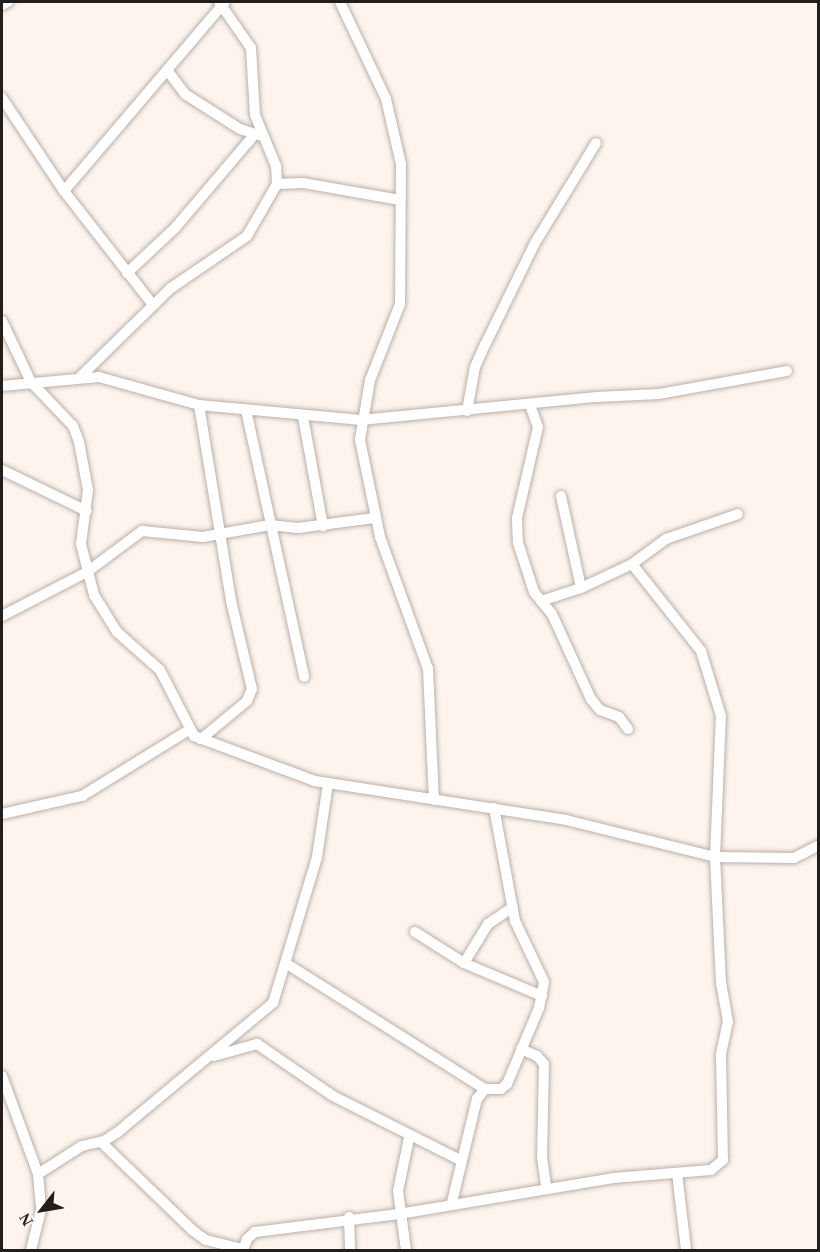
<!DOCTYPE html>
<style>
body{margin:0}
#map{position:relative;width:820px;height:1252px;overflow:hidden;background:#fdf4ed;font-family:Georgia,serif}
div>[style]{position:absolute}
.roads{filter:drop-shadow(0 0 2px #b9b0aa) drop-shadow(0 0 2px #b9b0aa)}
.minor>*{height:10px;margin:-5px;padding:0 5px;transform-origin:5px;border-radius:5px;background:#fff}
span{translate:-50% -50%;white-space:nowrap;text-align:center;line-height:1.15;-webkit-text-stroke:4.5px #fdf4ed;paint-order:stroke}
.frame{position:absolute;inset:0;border:3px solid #211e1c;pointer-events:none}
.north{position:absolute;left:12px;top:1180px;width:60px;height:60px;-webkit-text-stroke:4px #fdf4ed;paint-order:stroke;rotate:239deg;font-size:16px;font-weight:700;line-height:24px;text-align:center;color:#211e1c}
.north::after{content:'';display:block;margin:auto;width:21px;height:27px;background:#211e1c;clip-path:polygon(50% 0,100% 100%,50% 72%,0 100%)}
</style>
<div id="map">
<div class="roads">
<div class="minor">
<div style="left:340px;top:2px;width:107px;rotate:64.6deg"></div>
<div style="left:386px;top:99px;width:67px;rotate:77deg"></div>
<div style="left:401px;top:164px;width:140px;rotate:90.4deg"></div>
<div style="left:400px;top:304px;width:82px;rotate:111.5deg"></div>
<div style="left:370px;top:380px;width:61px;rotate:99.5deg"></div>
<div style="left:360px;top:440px;width:99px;rotate:78.3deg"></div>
<div style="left:380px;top:537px;width:140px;rotate:70deg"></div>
<div style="left:428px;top:669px;width:131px;rotate:87.4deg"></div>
<div style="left:2px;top:5px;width:7px;rotate:-27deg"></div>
<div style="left:167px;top:70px;width:30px;rotate:53deg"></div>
<div style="left:185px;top:94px;width:65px;rotate:32.5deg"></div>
<div style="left:240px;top:129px;width:22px;rotate:18deg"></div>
<div style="left:2px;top:98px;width:112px;rotate:56.3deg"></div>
<div style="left:64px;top:191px;width:145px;rotate:52deg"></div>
<div style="left:277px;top:184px;width:26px;rotate:-2deg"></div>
<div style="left:303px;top:183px;width:98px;rotate:9.9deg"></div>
<div style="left:64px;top:191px;width:248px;rotate:-49.6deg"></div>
<div style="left:127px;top:273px;width:66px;rotate:-43.2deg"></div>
<div style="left:175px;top:228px;width:123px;rotate:-49.6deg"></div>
<div style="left:2px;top:321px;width:68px;rotate:64.6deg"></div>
<div style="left:31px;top:382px;width:61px;rotate:46.3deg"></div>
<div style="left:73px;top:426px;width:17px;rotate:69deg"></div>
<div style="left:79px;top:442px;width:49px;rotate:79.4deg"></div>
<div style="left:88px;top:490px;width:54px;rotate:97.4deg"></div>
<div style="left:81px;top:544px;width:53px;rotate:75.7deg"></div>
<div style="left:94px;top:595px;width:44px;rotate:58.1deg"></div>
<div style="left:117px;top:632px;width:57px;rotate:41.5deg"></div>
<div style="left:160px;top:670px;width:74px;rotate:62.7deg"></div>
<div style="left:194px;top:736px;width:129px;rotate:20.4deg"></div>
<div style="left:315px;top:781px;width:254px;rotate:8.8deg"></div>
<div style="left:566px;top:820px;width:154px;rotate:13.9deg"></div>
<div style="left:715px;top:857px;width:79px;rotate:0.7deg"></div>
<div style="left:794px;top:858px;width:27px;rotate:-27deg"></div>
<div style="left:80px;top:377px;width:127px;rotate:-44.4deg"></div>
<div style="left:171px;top:288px;width:92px;rotate:-34.4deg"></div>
<div style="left:247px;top:236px;width:60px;rotate:-60deg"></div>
<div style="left:277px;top:184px;width:18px;rotate:-93deg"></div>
<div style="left:276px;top:166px;width:55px;rotate:-112.4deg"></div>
<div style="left:255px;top:115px;width:67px;rotate:-93.4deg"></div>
<div style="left:251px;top:48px;width:56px;rotate:-124.8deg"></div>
<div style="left:2px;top:386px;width:97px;rotate:-5.3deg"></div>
<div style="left:99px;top:377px;width:104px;rotate:15.6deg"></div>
<div style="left:199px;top:405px;width:163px;rotate:5.3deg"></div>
<div style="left:361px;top:420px;width:237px;rotate:-5.6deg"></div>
<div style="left:597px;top:397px;width:62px;rotate:-2.8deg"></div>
<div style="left:659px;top:394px;width:130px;rotate:-10.2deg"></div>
<div style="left:199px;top:405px;width:199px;rotate:80.7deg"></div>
<div style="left:231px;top:601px;width:90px;rotate:76.6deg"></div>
<div style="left:252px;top:689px;width:13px;rotate:113deg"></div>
<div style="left:247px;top:701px;width:60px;rotate:140.4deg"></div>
<div style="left:530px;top:405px;width:23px;rotate:70deg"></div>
<div style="left:538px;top:427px;width:93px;rotate:103deg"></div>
<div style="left:517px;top:518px;width:25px;rotate:88deg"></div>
<div style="left:518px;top:543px;width:52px;rotate:71.9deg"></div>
<div style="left:534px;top:592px;width:28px;rotate:51deg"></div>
<div style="left:552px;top:614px;width:94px;rotate:65.4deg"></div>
<div style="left:591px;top:699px;width:14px;rotate:51deg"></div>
<div style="left:600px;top:710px;width:20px;rotate:20deg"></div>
<div style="left:619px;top:717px;width:15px;rotate:53deg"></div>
<div style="left:246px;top:410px;width:273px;rotate:77.7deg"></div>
<div style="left:467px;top:411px;width:45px;rotate:-79.7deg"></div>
<div style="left:475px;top:367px;width:24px;rotate:-66deg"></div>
<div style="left:485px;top:345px;width:114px;rotate:-63.9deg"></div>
<div style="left:535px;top:243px;width:117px;rotate:-58.6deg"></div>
<div style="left:303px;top:417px;width:111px;rotate:79.6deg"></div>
<div style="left:2px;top:470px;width:94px;rotate:25.8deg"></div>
<div style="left:561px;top:496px;width:94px;rotate:77.7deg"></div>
<div style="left:541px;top:601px;width:42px;rotate:-18deg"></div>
<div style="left:581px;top:588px;width:56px;rotate:-25.2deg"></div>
<div style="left:632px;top:564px;width:42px;rotate:-36.3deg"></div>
<div style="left:666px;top:539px;width:76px;rotate:-19.1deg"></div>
<div style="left:2px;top:616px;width:96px;rotate:-27.4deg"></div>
<div style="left:87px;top:572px;width:69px;rotate:-36.7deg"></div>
<div style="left:142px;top:531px;width:61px;rotate:5.6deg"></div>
<div style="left:203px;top:537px;width:68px;rotate:-10.2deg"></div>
<div style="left:270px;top:525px;width:28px;rotate:6deg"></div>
<div style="left:298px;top:528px;width:77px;rotate:-7.5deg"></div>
<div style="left:2px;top:814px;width:82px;rotate:-12.7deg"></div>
<div style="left:82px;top:796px;width:126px;rotate:-31.7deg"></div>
<div style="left:415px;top:932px;width:58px;rotate:32.3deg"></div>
<div style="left:464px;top:963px;width:85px;rotate:22.9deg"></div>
<div style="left:464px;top:963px;width:46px;rotate:-58.4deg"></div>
<div style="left:488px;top:924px;width:30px;rotate:-34deg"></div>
<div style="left:287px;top:964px;width:234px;rotate:32.3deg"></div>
<div style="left:521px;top:1049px;width:17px;rotate:24deg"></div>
<div style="left:537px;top:1056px;width:11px;rotate:49deg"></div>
<div style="left:544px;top:1064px;width:93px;rotate:91.2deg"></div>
<div style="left:542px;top:1157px;width:30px;rotate:82deg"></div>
<div style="left:214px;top:1056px;width:45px;rotate:-15.6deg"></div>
<div style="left:257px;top:1044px;width:92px;rotate:34.4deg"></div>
<div style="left:333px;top:1096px;width:144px;rotate:26.7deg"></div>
<div style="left:2px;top:1076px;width:104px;rotate:69.8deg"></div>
<div style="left:38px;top:1174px;width:36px;rotate:85deg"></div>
<div style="left:41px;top:1210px;width:41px;rotate:104deg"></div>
<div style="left:101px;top:1142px;width:127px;rotate:44deg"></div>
<div style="left:192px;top:1230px;width:17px;rotate:36deg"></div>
<div style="left:206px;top:1240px;width:38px;rotate:14deg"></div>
<div style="left:677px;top:1173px;width:78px;rotate:83.3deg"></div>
<div style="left:38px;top:1174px;width:52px;rotate:-32.5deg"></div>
<div style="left:82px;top:1146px;width:23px;rotate:-13deg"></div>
<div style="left:104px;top:1141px;width:17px;rotate:-33deg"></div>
<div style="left:118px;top:1132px;width:202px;rotate:-39.8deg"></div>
<div style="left:273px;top:1003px;width:152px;rotate:-73.2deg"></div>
<div style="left:317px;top:857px;width:75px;rotate:-81.5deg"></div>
<div style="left:452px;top:1202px;width:106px;rotate:-76.4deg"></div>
<div style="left:477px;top:1099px;width:13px;rotate:-51deg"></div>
<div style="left:485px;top:1089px;width:16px"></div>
<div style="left:501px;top:1089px;width:8px;rotate:-40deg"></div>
<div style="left:507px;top:1084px;width:82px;rotate:-67.2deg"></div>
<div style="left:539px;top:1008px;width:26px;rotate:-79deg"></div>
<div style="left:544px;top:982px;width:68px;rotate:-115.4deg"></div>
<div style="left:515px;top:921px;width:115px;rotate:-100.5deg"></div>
<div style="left:349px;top:1217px;width:33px;rotate:88deg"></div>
<div style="left:243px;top:1250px;width:12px;rotate:-70deg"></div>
<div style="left:247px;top:1239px;width:11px;rotate:-41deg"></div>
<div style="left:255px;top:1232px;width:145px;rotate:-7.1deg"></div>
<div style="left:399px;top:1214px;width:217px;rotate:-9.5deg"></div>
<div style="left:613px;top:1178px;width:98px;rotate:-4.7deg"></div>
<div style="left:711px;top:1170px;width:16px;rotate:-40deg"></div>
<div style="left:723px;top:1160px;width:106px;rotate:-91.1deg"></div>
<div style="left:721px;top:1054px;width:33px;rotate:-78deg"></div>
<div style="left:728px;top:1022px;width:39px;rotate:-100deg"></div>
<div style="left:721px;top:984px;width:127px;rotate:-92.7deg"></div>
<div style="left:715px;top:857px;width:141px;rotate:-87.6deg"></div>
<div style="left:721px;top:716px;width:68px;rotate:-107.1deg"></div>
<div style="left:701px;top:651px;width:111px;rotate:-128.4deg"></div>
<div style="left:406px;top:1250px;width:60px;rotate:-97.7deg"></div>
<div style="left:398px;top:1191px;width:54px;rotate:-78.3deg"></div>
</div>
</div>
<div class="frame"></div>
<div class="north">N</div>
</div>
